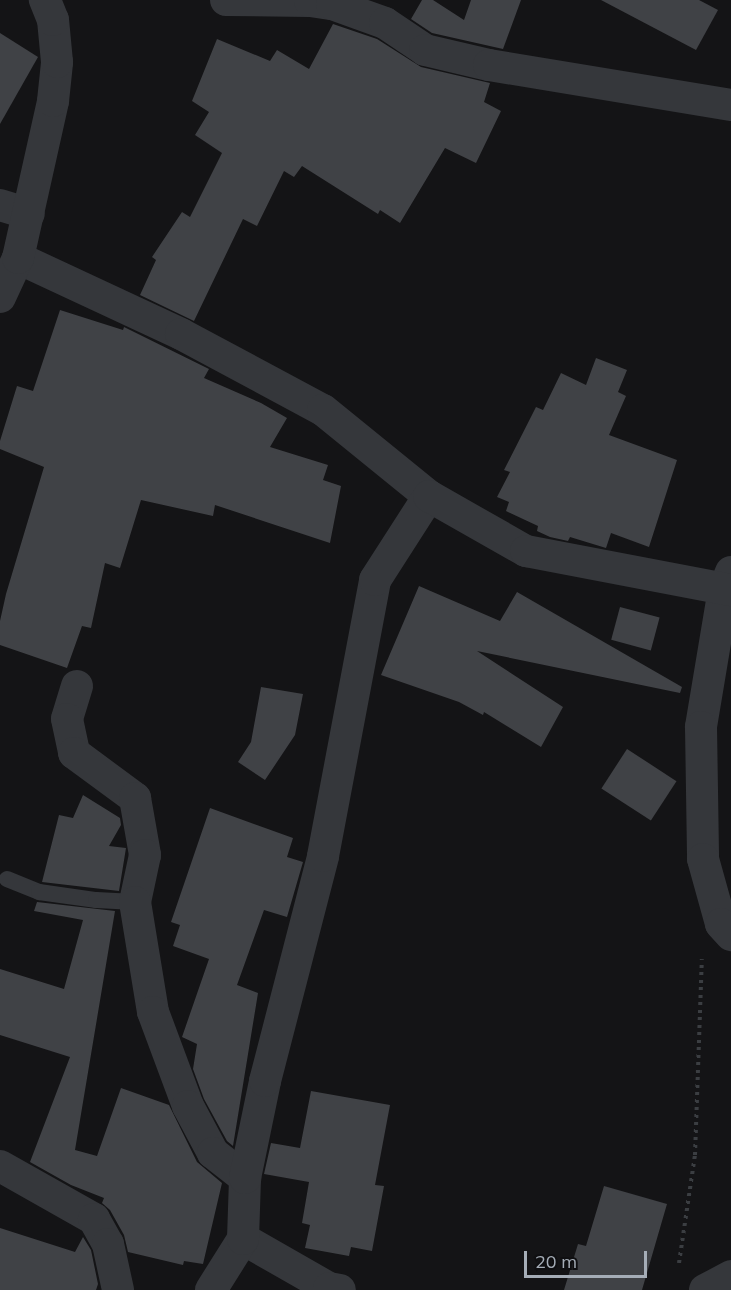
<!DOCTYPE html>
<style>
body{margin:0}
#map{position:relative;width:731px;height:1290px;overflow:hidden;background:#141416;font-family:Mulish,sans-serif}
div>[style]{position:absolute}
.building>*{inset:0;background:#404246;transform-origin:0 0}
.path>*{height:4px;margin-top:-2px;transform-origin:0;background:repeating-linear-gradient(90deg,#3b3e42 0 3px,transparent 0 7.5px)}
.service>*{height:16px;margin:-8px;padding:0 8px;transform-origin:8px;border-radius:8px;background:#35373b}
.minor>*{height:32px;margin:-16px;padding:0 16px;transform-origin:16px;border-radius:16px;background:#35373b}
span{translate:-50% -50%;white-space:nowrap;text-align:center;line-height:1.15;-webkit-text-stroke:5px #0f0f11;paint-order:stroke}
.scale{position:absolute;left:524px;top:1251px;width:123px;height:27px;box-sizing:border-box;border:3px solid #a5adb7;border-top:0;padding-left:8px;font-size:18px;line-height:21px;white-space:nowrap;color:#a5adb7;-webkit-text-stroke:4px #0f0f11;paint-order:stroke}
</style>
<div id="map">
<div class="building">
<div style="clip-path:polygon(422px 0,433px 0,464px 20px,471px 0,521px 0,503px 49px,432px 33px,411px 19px)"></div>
<div style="clip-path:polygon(601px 0,699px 0,718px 10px,696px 50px)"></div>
<div style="clip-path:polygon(333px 24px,377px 39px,421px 67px,490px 83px,484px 102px,501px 111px,476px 163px,445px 148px,400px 223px,380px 210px,378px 214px,302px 166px,294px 177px,284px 171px,257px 226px,243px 219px,194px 321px,140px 295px,156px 260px,152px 257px,182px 212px,190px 217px,222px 153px,195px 135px,209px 112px,192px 101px,217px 39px,270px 61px,277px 50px,309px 69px)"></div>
<div style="clip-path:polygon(0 33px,38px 57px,0 124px)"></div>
<div style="clip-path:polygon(60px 310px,123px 330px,124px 327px,209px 369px,204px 378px,261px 403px,287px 418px,270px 447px,328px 465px,323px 480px,341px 486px,330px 543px,215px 505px,213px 516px,141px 500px,120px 568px,105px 563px,91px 628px,82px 626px,67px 668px,0 645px,0 621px,6px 594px,44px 467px,0 449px,0 441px,17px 386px,33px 391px)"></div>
<div style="clip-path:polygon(596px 358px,627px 370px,618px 392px,626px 396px,609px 435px,677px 460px,649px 547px,611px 533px,606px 548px,570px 537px,568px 541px,550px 537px,537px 531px,538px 526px,506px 511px,509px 502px,497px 497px,510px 472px,504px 470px,536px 407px,543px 410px,561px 373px,586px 385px)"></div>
<div style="clip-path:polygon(419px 586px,500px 621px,517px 592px,682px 687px,680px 693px,477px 651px,563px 707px,541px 747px,484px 712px,483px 715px,459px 702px,381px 675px)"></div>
<div style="left:620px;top:607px;width:41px;height:34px;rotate:15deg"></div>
<div style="clip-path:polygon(261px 687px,303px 694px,295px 735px,265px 780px,238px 762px,251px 742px)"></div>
<div style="left:627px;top:749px;width:59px;height:47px;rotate:33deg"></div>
<div style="clip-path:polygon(83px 795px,120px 818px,121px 825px,109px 846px,126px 848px,119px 891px,42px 882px,59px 815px,73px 818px)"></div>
<div style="clip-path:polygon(210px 808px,293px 838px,287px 857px,303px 862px,287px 917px,264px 910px,237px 985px,258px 993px,233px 1146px,227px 1141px,204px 1099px,193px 1069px,197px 1044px,182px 1037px,209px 959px,173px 946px,180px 925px,171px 922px)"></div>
<div style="clip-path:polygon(37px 902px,115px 911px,75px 1150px,97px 1156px,121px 1088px,169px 1105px,197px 1162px,222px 1183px,203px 1264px,184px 1261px,183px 1265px,128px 1252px,124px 1235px,110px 1210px,102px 1203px,104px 1198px,71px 1185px,30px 1162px,70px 1057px,0 1035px,0 969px,64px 989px,83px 920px,34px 911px)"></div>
<div style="clip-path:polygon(311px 1091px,390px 1105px,375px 1185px,384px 1186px,372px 1251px,351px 1247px,349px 1256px,305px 1248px,310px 1225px,302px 1223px,309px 1182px,264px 1174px,271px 1143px,300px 1148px)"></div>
<div style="clip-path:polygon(604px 1186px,667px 1204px,642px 1290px,564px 1290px,578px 1244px,586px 1246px)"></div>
<div style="clip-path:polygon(0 1228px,75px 1252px,83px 1237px,91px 1250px,98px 1284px,96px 1290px,0 1290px)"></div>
</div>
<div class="path">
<div style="left:679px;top:1263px;width:109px;rotate:-81.6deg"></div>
<div style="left:695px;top:1155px;width:196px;rotate:-88deg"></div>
</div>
<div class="service">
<div style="left:7px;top:879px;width:35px;rotate:22deg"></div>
<div style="left:39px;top:892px;width:58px;rotate:8deg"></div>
<div style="left:96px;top:900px;width:39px;rotate:3deg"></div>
</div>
<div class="minor">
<div style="left:226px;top:0;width:84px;rotate:0.7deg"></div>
<div style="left:310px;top:1px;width:22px;rotate:8deg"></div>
<div style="left:332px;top:4px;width:56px;rotate:19.7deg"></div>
<div style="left:385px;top:23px;width:48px;rotate:34deg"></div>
<div style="left:425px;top:50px;width:66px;rotate:13.2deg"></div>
<div style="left:489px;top:65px;width:245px;rotate:9.4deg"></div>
<div style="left:0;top:205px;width:30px;rotate:17deg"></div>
<div style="left:18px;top:258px;width:180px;rotate:25deg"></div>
<div style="left:181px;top:334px;width:161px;rotate:28.2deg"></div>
<div style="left:323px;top:410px;width:136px;rotate:39.1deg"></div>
<div style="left:0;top:297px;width:43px;rotate:-65.2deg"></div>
<div style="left:18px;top:258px;width:161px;rotate:-77.4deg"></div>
<div style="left:53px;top:101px;width:39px;rotate:-84deg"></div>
<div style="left:57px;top:62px;width:42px;rotate:-95.4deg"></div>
<div style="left:53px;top:20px;width:22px;rotate:-112deg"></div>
<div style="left:731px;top:572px;width:18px;rotate:112deg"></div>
<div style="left:724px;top:589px;width:140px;rotate:99.5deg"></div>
<div style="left:701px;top:727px;width:132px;rotate:89.1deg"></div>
<div style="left:703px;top:859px;width:67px;rotate:74.5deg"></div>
<div style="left:721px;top:924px;width:15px;rotate:48deg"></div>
<div style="left:77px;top:686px;width:34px;rotate:107deg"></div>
<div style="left:67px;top:719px;width:35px;rotate:78deg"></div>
<div style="left:74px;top:753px;width:76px;rotate:36.4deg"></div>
<div style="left:135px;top:798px;width:58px;rotate:80deg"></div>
<div style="left:145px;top:855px;width:48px;rotate:102deg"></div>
<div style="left:135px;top:902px;width:111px;rotate:80.7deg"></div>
<div style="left:153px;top:1012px;width:100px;rotate:69.6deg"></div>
<div style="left:188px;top:1106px;width:53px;rotate:62deg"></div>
<div style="left:213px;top:1153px;width:41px;rotate:38deg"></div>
<div style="left:0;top:1166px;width:108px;rotate:29.4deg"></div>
<div style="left:94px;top:1219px;width:29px;rotate:61deg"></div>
<div style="left:108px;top:1244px;width:47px;rotate:77.7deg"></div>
<div style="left:243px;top:1239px;width:99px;rotate:29.7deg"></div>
<div style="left:329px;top:1288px;width:11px;rotate:10deg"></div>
<div style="left:211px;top:1290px;width:60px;rotate:-57.9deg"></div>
<div style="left:243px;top:1239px;width:61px;rotate:-88.1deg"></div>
<div style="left:245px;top:1178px;width:99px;rotate:-78.3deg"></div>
<div style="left:265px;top:1081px;width:232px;rotate:-75.5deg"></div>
<div style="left:323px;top:856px;width:281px;rotate:-79.3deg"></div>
<div style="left:375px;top:580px;width:100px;rotate:-57.3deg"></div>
<div style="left:429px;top:496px;width:112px;rotate:29.6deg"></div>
<div style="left:526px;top:551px;width:209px;rotate:10.8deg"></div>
<div style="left:705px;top:1290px;width:30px;rotate:-28deg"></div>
</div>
<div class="scale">20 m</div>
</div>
